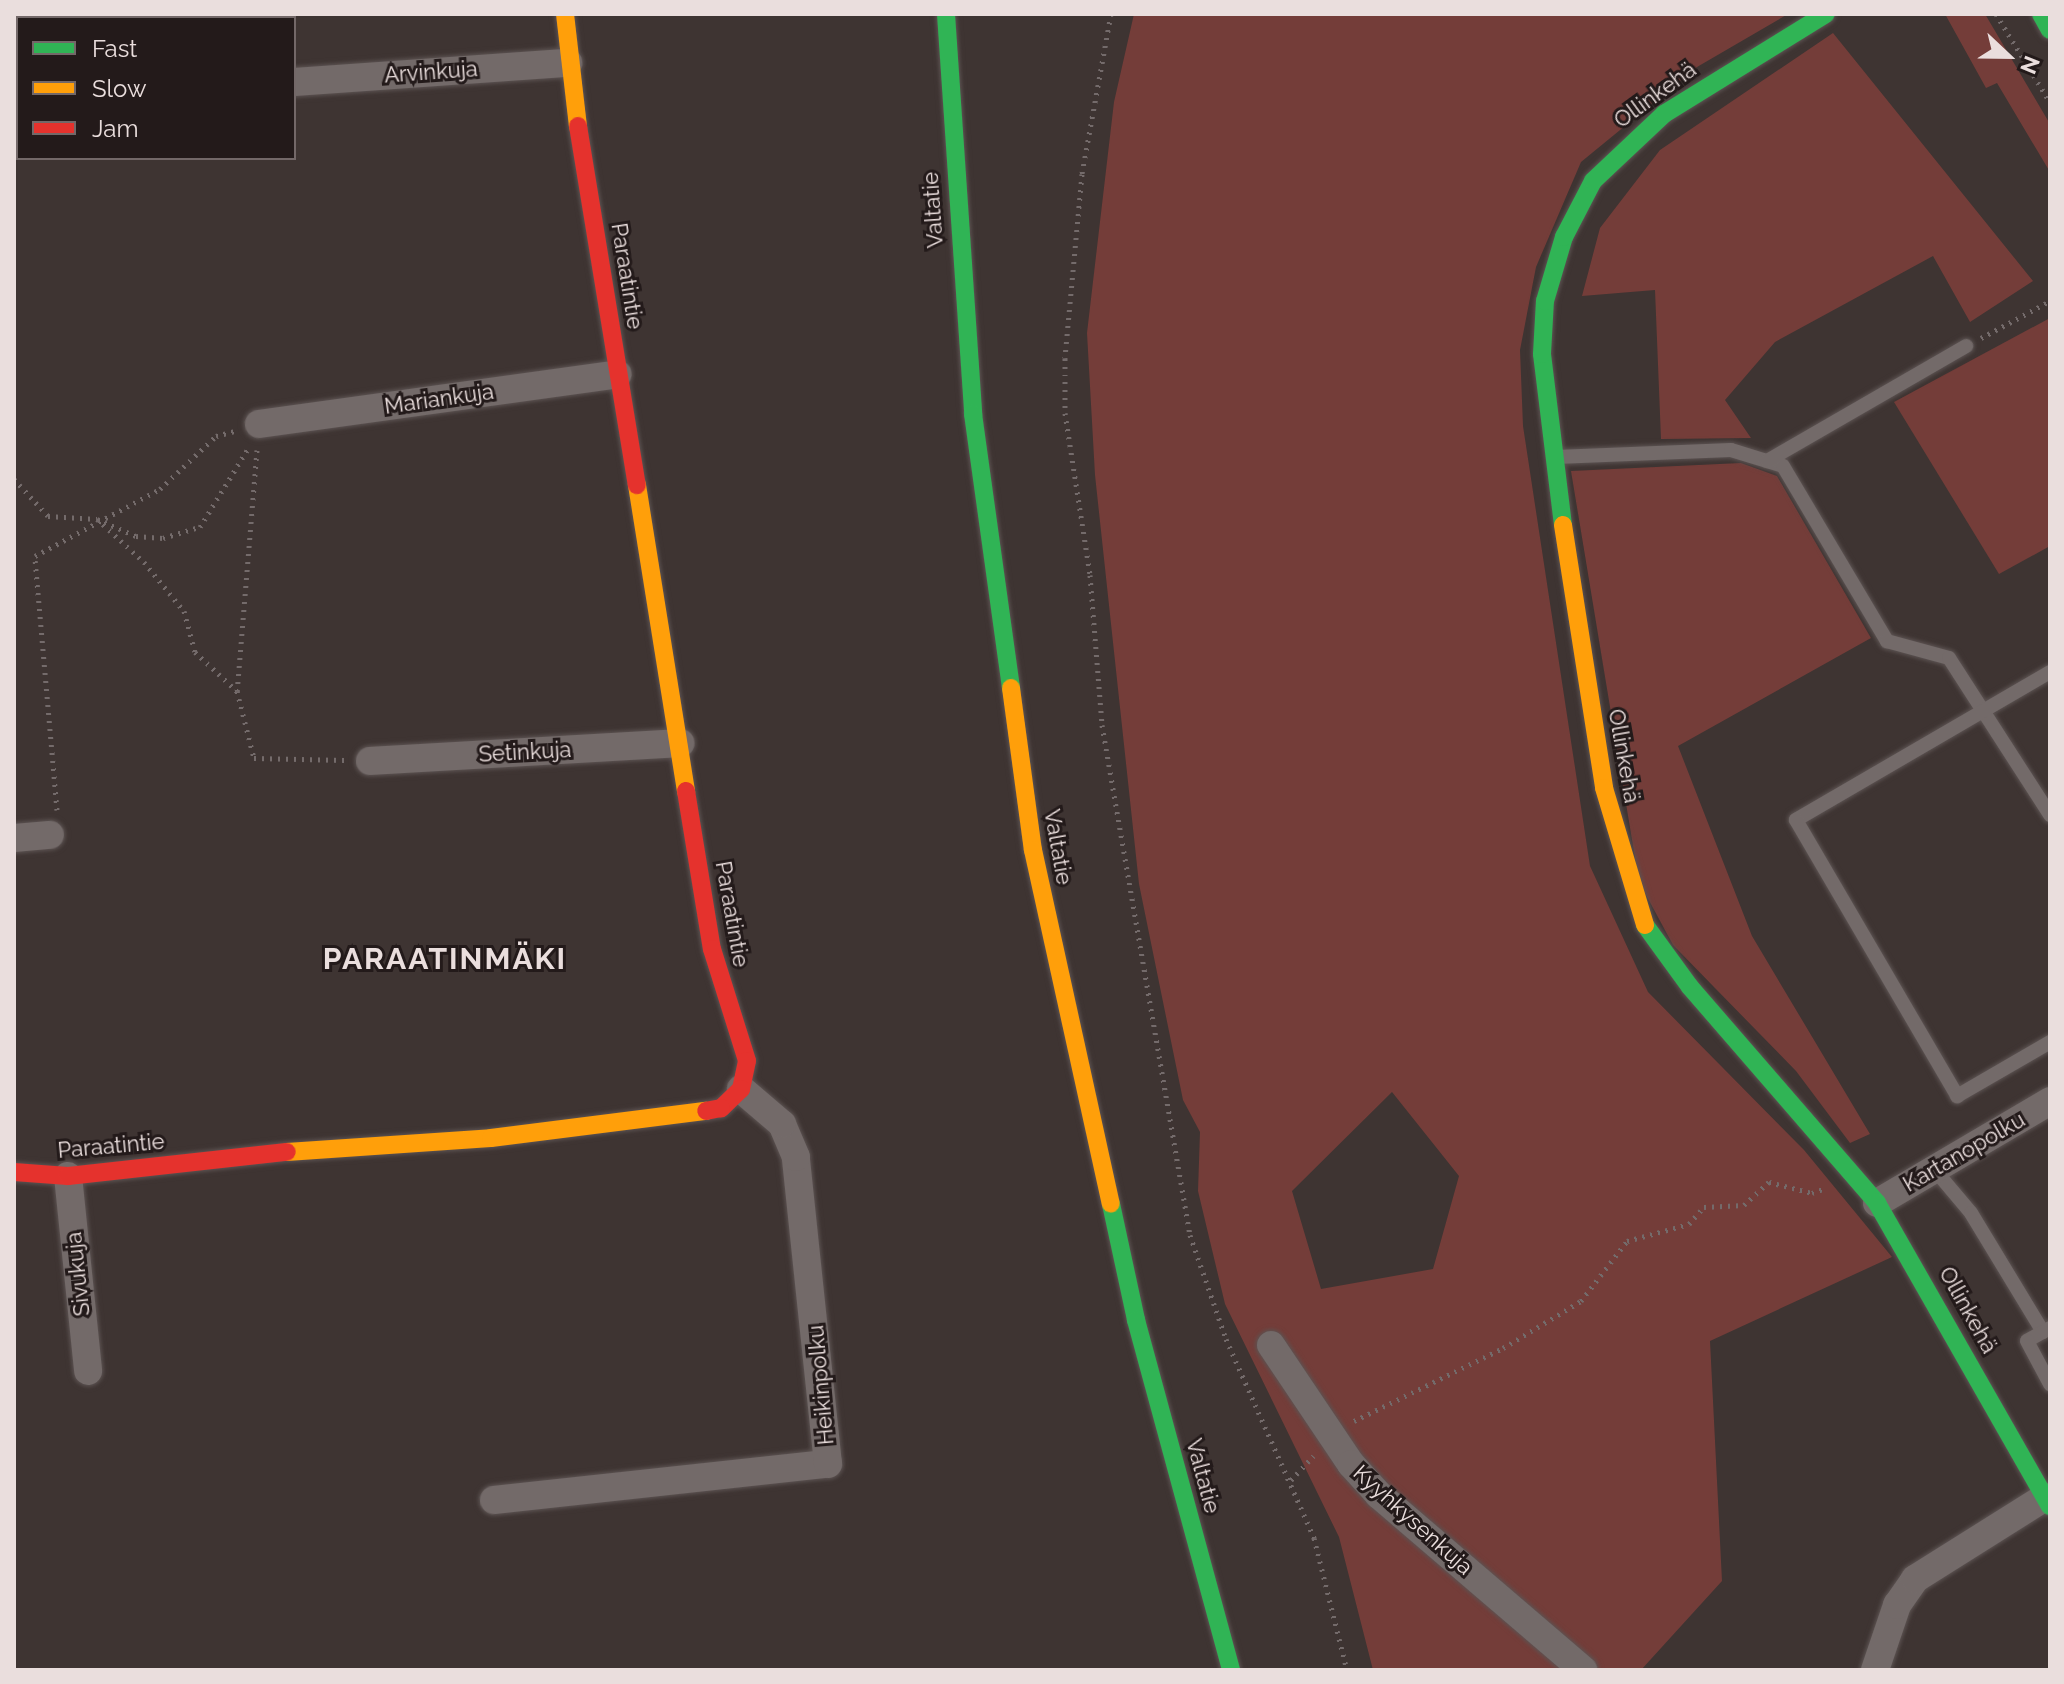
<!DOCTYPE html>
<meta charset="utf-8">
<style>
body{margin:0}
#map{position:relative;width:2064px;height:1684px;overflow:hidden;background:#3e3432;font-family:Raleway,sans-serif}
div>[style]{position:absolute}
.green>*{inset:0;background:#743d39}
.path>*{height:5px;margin-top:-2.5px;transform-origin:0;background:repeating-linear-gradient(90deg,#746b6b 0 2px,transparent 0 8px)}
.roads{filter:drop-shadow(0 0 2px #5c5352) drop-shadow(0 0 2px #5c5352)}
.lane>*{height:14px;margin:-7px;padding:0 7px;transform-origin:7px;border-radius:7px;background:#736a69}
.street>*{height:28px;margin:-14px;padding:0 14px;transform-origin:14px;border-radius:14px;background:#736a69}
.fast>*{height:18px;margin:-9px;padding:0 9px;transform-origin:9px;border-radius:9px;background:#30b455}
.slow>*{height:18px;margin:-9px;padding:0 9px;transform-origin:9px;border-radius:9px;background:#ff9f0a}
.jam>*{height:18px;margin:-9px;padding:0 9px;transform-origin:9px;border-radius:9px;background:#e5322d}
span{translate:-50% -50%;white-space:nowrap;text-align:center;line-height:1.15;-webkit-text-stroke:6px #231a1a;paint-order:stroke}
.street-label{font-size:22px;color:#eadedd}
.district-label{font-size:30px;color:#eadedd;font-weight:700;letter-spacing:2px}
.frame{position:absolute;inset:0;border:16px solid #eadedd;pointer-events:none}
.legend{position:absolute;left:16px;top:16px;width:280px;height:144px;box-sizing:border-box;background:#231a1a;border:2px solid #736868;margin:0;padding:10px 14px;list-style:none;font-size:24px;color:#eadedd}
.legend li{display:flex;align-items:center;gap:16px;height:40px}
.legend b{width:40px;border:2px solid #736868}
.north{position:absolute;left:1968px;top:16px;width:80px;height:80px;-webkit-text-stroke:6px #231a1a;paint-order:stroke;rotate:112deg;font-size:22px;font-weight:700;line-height:32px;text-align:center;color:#eadedd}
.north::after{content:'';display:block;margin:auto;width:28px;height:36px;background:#eadedd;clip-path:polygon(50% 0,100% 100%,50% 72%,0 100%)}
</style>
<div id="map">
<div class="green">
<div style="clip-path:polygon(evenodd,1134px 14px,1788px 14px,1697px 67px,1581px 162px,1536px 267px,1520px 350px,1523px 426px,1590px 866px,1648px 992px,1804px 1150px,1892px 1257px,1710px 1341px,1722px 1581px,1641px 1670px,1373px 1670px,1339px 1537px,1225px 1304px,1198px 1191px,1200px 1132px,1183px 1100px,1139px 884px,1095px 475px,1087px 333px,1114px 102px,1134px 14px,1392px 1092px,1459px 1176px,1433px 1269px,1321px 1289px,1292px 1191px,1392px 1092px)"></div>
<div style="clip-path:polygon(1945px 14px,1985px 14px,2050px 124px,2050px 172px,1997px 83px,1986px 88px)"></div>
<div style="clip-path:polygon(1833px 33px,2033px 281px,1970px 322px,1933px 256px,1775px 342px,1725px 400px,1751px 438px,1661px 439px,1655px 290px,1582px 296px,1600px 228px,1660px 150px)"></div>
<div style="clip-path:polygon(2050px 318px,2050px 546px,1999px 574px,1894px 402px)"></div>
<div style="clip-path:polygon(1741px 463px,1777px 476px,1871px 638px,1678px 746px,1752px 936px,1870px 1134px,1850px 1143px,1796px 1071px,1673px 945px,1639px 882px,1571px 471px)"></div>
</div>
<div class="path">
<div style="left:1111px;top:14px;width:163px;rotate:100.3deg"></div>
<div style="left:1082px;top:174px;width:185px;rotate:95.3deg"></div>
<div style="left:1065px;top:358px;width:55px;rotate:90deg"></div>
<div style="left:1065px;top:413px;width:164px;rotate:81.2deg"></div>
<div style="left:1090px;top:575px;width:150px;rotate:85.4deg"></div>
<div style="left:1102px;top:725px;width:518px;rotate:80.21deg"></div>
<div style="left:1190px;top:1235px;width:110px;rotate:70.9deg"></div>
<div style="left:1226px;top:1339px;width:218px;rotate:66.1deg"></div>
<div style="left:1314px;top:1538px;width:136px;rotate:76deg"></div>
<div style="left:1996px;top:14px;width:103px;rotate:58.5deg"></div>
<div style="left:1981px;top:338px;width:78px;rotate:-28.2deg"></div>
<div style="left:257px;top:450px;width:242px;rotate:94.7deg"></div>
<div style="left:237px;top:691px;width:69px;rotate:75.8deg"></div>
<div style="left:254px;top:758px;width:91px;rotate:1.3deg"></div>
<div style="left:14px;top:479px;width:50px;rotate:47.4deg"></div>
<div style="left:48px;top:516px;width:49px;rotate:3.5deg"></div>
<div style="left:97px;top:519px;width:64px;rotate:42.5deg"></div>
<div style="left:144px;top:562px;width:63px;rotate:50.8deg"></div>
<div style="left:184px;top:611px;width:42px;rotate:75deg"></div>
<div style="left:195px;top:652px;width:57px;rotate:42.9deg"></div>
<div style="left:97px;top:519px;width:43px;rotate:23.6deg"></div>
<div style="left:136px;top:536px;width:27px;rotate:4deg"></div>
<div style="left:163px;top:538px;width:39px;rotate:-17deg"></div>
<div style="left:200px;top:527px;width:94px;rotate:-58.5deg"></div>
<div style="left:57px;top:810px;width:255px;rotate:-95deg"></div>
<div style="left:35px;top:556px;width:142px;rotate:-28.2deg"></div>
<div style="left:160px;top:489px;width:77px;rotate:-43.4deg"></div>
<div style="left:216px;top:436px;width:20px;rotate:-15deg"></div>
<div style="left:1354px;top:1421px;width:166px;rotate:-26.1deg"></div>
<div style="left:1503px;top:1348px;width:91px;rotate:-31.1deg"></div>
<div style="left:1581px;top:1301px;width:76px;rotate:-52.5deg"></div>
<div style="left:1627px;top:1241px;width:64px;rotate:-15.3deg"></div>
<div style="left:1689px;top:1224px;width:23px;rotate:-49deg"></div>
<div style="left:1704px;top:1207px;width:40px;rotate:-2.9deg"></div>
<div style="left:1744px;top:1205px;width:34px;rotate:-43deg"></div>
<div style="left:1769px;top:1182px;width:44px;rotate:14.3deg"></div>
<div style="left:1812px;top:1193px;width:12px;rotate:-20deg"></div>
<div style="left:1291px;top:1480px;width:33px;rotate:-47deg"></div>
</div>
<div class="roads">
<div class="lane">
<div style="left:1556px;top:457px;width:175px;rotate:-2.3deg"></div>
<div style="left:1731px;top:450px;width:54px;rotate:17.1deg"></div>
<div style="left:1783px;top:466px;width:204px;rotate:59.3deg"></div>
<div style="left:1887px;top:641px;width:64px;rotate:15.3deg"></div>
<div style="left:1949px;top:658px;width:187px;rotate:57.2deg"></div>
<div style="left:1767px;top:461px;width:230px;rotate:-30deg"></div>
<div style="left:2050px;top:672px;width:294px;rotate:149.8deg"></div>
<div style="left:1796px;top:820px;width:320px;rotate:59.7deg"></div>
<div style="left:1957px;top:1096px;width:108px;rotate:-30.1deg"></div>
<div style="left:1934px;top:1169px;width:57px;rotate:49.9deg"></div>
<div style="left:1971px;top:1213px;width:139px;rotate:58.8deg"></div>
<div style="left:2050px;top:1328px;width:26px;rotate:151deg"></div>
<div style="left:2027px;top:1341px;width:49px;rotate:61.9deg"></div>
</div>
<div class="street">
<div style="left:294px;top:82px;width:275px;rotate:-4deg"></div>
<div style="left:14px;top:101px;width:4px"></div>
<div style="left:259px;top:424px;width:362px;rotate:-7.9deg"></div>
<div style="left:370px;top:761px;width:311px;rotate:-3.3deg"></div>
<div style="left:14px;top:838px;width:36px;rotate:-5deg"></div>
<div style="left:68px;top:1176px;width:196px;rotate:84.1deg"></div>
<div style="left:1877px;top:1203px;width:201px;rotate:-30.5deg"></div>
<div style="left:1271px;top:1345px;width:143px;rotate:56.1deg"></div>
<div style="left:1351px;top:1464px;width:42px;rotate:47.9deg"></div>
<div style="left:1379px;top:1495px;width:269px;rotate:40.6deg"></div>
<div style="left:494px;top:1500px;width:336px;rotate:-6.2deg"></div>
<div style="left:828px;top:1464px;width:309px;rotate:-96deg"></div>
<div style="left:796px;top:1157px;width:36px;rotate:-113deg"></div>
<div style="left:782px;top:1124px;width:54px;rotate:-139.5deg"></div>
<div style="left:1875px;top:1670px;width:69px;rotate:-71.3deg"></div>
<div style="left:1897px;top:1605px;width:32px;rotate:-55deg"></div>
<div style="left:1915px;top:1579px;width:154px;rotate:-32.2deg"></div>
</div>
<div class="fast">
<div style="left:946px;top:14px;width:401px;rotate:86.1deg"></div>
<div style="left:973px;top:414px;width:277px;rotate:82.1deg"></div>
<div style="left:2041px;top:14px;width:18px;rotate:61deg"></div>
<div style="left:1563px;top:525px;width:172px;rotate:-97deg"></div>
<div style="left:1542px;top:354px;width:53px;rotate:-86.8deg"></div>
<div style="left:1545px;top:301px;width:67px;rotate:-73.5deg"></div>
<div style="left:1564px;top:237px;width:63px;rotate:-62.6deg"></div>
<div style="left:1593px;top:181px;width:98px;rotate:-43.3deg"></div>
<div style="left:1664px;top:114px;width:190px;rotate:-31.7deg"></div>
<div style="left:1645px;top:925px;width:77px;rotate:54deg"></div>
<div style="left:1690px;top:987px;width:286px;rotate:49.1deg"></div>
<div style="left:1877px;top:1203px;width:349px;rotate:60.3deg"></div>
<div style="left:1111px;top:1204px;width:119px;rotate:77.8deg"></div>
<div style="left:1136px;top:1320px;width:363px;rotate:74.8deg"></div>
</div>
<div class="slow">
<div style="left:565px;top:14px;width:113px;rotate:83.4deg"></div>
<div style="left:637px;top:485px;width:310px;rotate:80.9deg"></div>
<div style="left:1563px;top:525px;width:266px;rotate:81.1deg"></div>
<div style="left:1604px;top:788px;width:143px;rotate:73.3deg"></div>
<div style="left:1011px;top:688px;width:163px;rotate:82.3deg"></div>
<div style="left:1033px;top:850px;width:362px;rotate:77.6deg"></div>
<div style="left:287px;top:1152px;width:204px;rotate:-3.9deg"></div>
<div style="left:491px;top:1138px;width:217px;rotate:-7.2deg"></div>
</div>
<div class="jam">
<div style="left:578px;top:126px;width:364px;rotate:80.7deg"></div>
<div style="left:686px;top:791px;width:160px;rotate:80.7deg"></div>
<div style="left:712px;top:949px;width:117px;rotate:72.6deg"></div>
<div style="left:747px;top:1061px;width:29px;rotate:102deg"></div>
<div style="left:741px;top:1089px;width:28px;rotate:136deg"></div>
<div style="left:721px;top:1108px;width:15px;rotate:169deg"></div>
<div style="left:14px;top:1172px;width:54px;rotate:4.2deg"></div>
<div style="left:68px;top:1176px;width:220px;rotate:-6.3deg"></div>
</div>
</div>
<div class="street-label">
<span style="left:431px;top:72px;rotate:-4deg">Arvinkuja</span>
<span style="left:1655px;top:95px;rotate:-36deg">Ollinkehä</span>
<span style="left:933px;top:210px;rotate:-94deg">Valtatie</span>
<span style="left:627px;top:276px;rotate:81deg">Paraatintie</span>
<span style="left:439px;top:399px;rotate:-8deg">Mariankuja</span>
<span style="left:525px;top:752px;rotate:-3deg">Setinkuja</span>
<span style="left:1624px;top:756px;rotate:80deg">Ollinkehä</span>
<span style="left:1058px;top:847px;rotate:80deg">Valtatie</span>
<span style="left:732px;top:914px;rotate:80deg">Paraatintie</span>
<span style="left:111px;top:1146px;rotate:-5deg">Paraatintie</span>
<span style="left:1964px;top:1152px;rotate:-30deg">Kartanopolku</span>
<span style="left:78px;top:1274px;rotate:-96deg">Sivukuja</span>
<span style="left:1968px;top:1310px;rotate:61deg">Ollinkehä</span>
<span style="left:821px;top:1385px;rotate:-95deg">Heikinpolku</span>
<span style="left:1203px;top:1476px;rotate:75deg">Valtatie</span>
<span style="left:1413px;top:1520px;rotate:42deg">Kyyhkysenkuja</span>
</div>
<div class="district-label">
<span style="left:445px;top:959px">PARAATINMÄKI</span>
</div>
<div class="frame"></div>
<ul class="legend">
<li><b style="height:10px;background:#30b455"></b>Fast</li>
<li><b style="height:10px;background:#ff9f0a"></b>Slow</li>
<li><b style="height:10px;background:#e5322d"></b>Jam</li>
</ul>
<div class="north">N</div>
</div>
